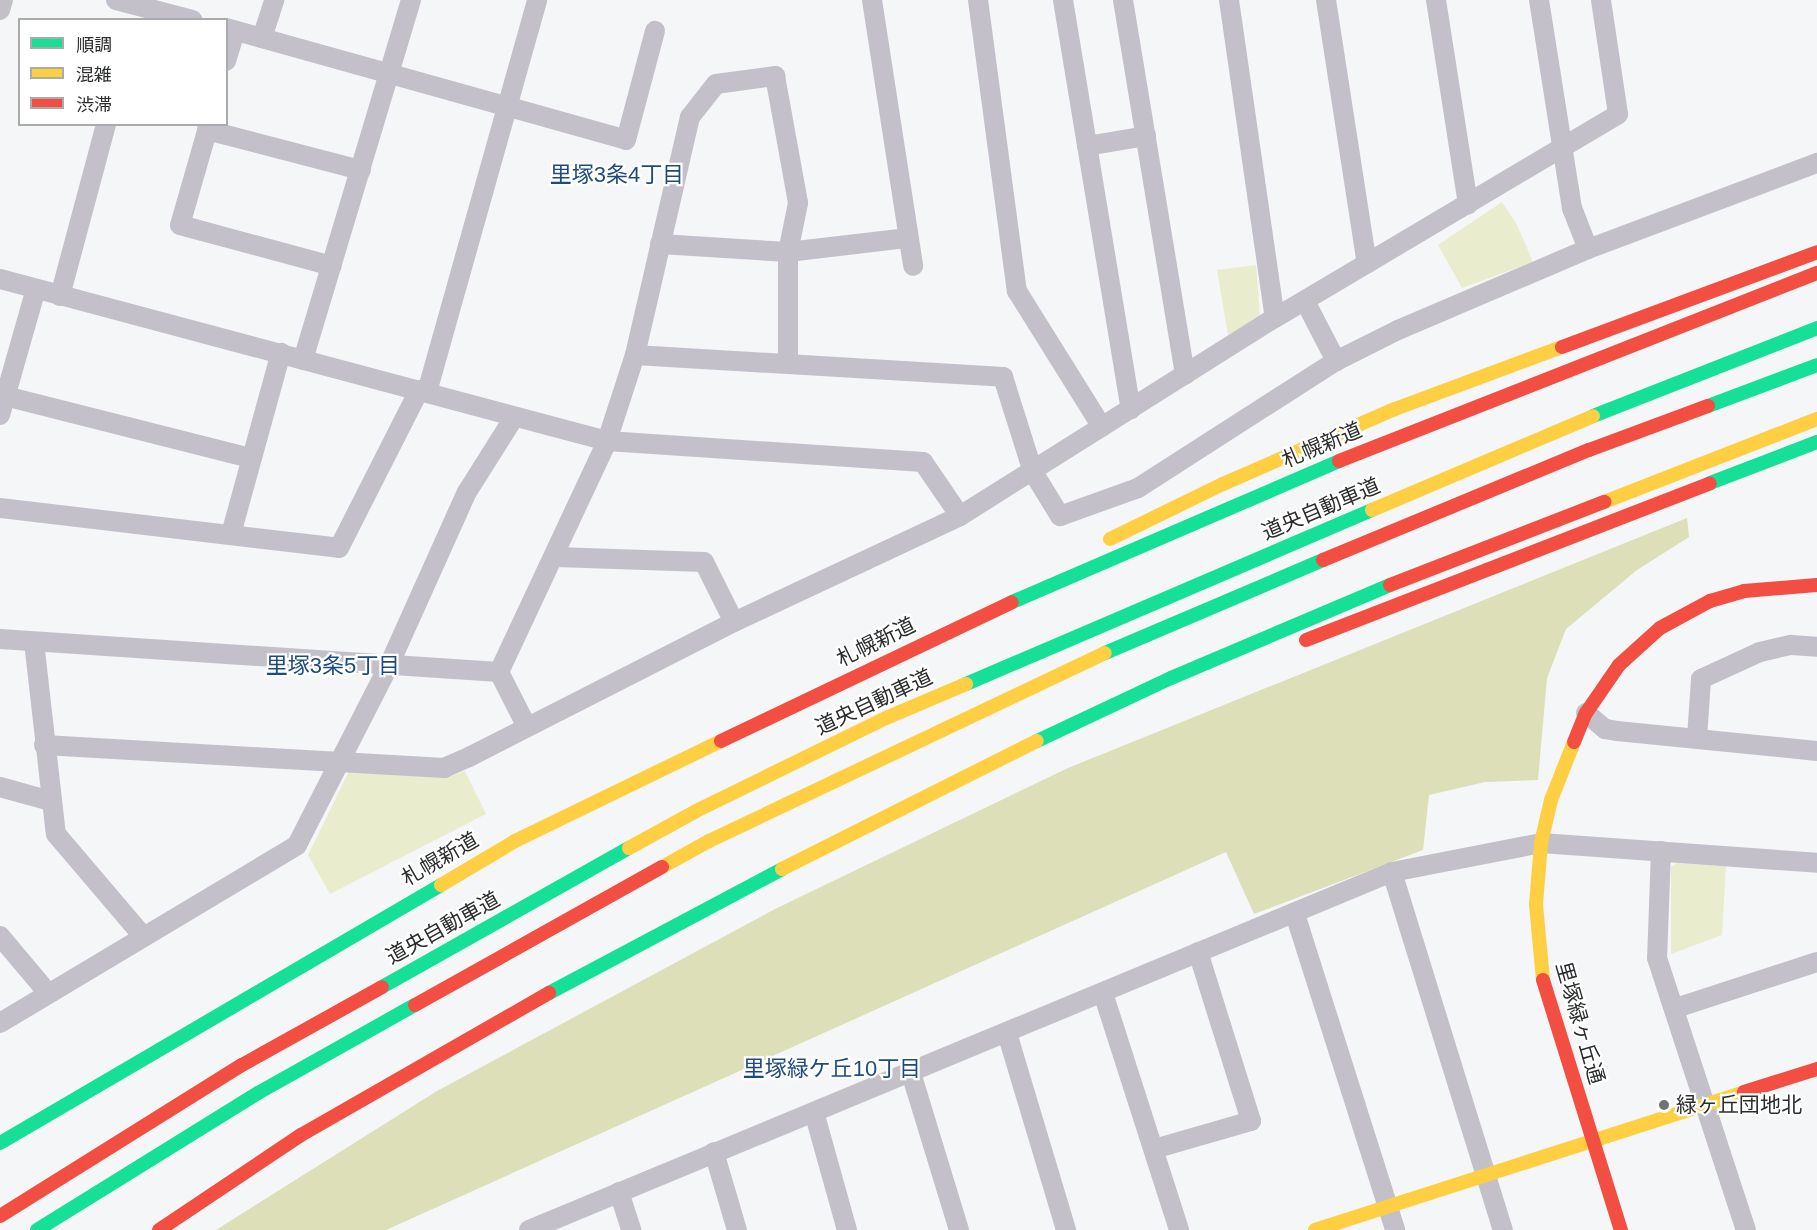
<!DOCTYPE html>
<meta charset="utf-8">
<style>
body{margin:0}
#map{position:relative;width:1817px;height:1230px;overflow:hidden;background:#f4f6f8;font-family:Helvetica,"Noto Sans JP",sans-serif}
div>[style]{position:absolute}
.green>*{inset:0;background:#eaedcd}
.forest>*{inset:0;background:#dcdfb8}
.street>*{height:20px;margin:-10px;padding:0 10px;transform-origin:10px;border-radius:10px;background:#c3c0c9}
.fast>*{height:14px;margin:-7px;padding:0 7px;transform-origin:7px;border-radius:7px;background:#16e098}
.slow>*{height:14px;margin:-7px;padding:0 7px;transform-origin:7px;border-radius:7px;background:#ffcf43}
.jam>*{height:14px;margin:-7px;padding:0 7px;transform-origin:7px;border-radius:7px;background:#f24e42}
.dots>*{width:16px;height:16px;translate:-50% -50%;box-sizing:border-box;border:3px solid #fff;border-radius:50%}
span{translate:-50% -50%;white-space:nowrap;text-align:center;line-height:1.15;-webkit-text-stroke:4.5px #fff;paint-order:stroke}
.street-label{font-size:21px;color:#2b2c2d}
.poi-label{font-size:21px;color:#2b2c2d}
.left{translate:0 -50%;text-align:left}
.neighbourhood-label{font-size:22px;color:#1d4b7f}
.legend{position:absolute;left:18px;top:18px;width:210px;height:108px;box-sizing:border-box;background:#fff;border:2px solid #aaabab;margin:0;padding:8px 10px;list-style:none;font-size:18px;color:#2b2c2d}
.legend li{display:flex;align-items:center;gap:12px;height:30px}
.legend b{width:30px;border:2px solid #aaabab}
</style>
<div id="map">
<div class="green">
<div style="clip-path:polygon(1502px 202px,1517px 225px,1533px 262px,1462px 288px,1438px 245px)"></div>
<div style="clip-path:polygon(1256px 265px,1260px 316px,1228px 335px,1217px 270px)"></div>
<div style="clip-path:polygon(351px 767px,452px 776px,465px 771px,486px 814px,330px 894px,308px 855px)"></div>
<div style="clip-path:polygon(1677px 863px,1726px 866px,1722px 935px,1671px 954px,1671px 867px)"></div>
</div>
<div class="forest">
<div style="clip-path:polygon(1687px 518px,1689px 537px,1637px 570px,1566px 629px,1547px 678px,1538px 780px,1485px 782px,1429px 795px,1423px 850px,1254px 914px,1226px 852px,386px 1230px,216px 1230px,437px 1091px,775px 909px,1068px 768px)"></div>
</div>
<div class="street">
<div style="left:116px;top:0;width:79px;rotate:14.7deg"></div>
<div style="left:872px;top:0;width:269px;rotate:81.2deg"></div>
<div style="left:978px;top:0;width:294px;rotate:82.4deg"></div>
<div style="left:1017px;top:291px;width:160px;rotate:58deg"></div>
<div style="left:1063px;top:0;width:415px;rotate:80.6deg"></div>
<div style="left:1123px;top:0;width:380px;rotate:80.6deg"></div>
<div style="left:1229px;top:0;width:321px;rotate:81.8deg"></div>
<div style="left:1326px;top:0;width:267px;rotate:81.2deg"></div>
<div style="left:1436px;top:0;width:207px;rotate:81.1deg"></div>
<div style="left:1539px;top:0;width:211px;rotate:81deg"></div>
<div style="left:1572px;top:208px;width:44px;rotate:68.7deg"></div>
<div style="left:0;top:10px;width:10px;rotate:-73deg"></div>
<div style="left:226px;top:28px;width:415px;rotate:15.6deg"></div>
<div style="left:626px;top:140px;width:113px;rotate:-75.1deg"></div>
<div style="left:262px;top:38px;width:40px;rotate:-72deg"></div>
<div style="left:226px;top:61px;width:31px;rotate:-73deg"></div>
<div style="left:209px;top:124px;width:105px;rotate:106deg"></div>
<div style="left:180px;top:225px;width:157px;rotate:15.1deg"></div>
<div style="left:207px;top:130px;width:159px;rotate:14.6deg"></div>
<div style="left:1087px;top:146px;width:60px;rotate:-9.6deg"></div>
<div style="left:660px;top:244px;width:128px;rotate:3.6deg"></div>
<div style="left:788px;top:252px;width:121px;rotate:-6.7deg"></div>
<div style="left:0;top:279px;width:628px;rotate:14.94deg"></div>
<div style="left:607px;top:441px;width:317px;rotate:3.8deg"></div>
<div style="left:923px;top:462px;width:65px;rotate:55.6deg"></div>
<div style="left:60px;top:296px;width:178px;rotate:-75deg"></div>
<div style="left:1305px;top:301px;width:68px;rotate:62.7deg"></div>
<div style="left:635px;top:355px;width:369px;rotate:3.4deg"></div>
<div style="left:1003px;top:377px;width:100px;rotate:72.5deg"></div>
<div style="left:1033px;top:472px;width:52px;rotate:58.5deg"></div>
<div style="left:1060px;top:516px;width:83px;rotate:-19.7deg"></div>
<div style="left:1138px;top:488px;width:235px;rotate:-32.7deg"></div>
<div style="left:1336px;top:361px;width:69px;rotate:-26.6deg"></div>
<div style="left:1398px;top:330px;width:207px;rotate:-23.1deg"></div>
<div style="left:1588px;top:249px;width:245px;rotate:-20.6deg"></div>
<div style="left:303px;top:360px;width:376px;rotate:-73.3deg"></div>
<div style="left:427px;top:392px;width:407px;rotate:-74.3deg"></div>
<div style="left:5px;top:396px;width:253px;rotate:14.2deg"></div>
<div style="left:0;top:415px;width:131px;rotate:-74.1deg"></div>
<div style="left:0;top:508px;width:341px;rotate:6.7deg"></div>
<div style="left:339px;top:548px;width:177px;rotate:-63.1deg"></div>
<div style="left:231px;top:534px;width:188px;rotate:-74.6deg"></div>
<div style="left:556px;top:557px;width:148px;rotate:1.9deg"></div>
<div style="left:704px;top:562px;width:67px;rotate:63.4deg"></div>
<div style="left:0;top:639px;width:500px;rotate:3.78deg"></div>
<div style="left:34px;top:642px;width:193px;rotate:83.5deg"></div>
<div style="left:56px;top:834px;width:133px;rotate:49.6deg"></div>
<div style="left:1586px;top:713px;width:25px;rotate:40deg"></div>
<div style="left:1605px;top:729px;width:12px;rotate:9deg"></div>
<div style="left:1617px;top:731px;width:201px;rotate:5.7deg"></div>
<div style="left:527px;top:727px;width:62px;rotate:-117deg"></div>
<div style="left:499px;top:672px;width:255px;rotate:-64.9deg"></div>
<div style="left:607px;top:441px;width:90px;rotate:-72deg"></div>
<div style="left:635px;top:355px;width:244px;rotate:-77deg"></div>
<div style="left:690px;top:117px;width:42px;rotate:-51.8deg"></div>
<div style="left:716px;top:84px;width:60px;rotate:-7.7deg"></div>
<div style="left:775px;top:76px;width:129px;rotate:79.7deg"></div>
<div style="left:798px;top:203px;width:50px;rotate:101.5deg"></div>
<div style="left:788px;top:252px;width:111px;rotate:90deg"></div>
<div style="left:1697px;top:738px;width:59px;rotate:-86.1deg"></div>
<div style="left:1701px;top:679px;width:65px;rotate:-24.6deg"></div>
<div style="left:1760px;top:652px;width:32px;rotate:-13deg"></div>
<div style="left:1791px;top:645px;width:26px;rotate:4deg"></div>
<div style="left:44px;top:745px;width:401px;rotate:3.3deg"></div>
<div style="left:444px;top:768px;width:27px;rotate:-24deg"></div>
<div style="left:469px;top:757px;width:297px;rotate:-27deg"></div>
<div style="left:734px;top:622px;width:250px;rotate:-25.1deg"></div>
<div style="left:960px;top:516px;width:372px;rotate:-32.2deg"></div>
<div style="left:1275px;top:318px;width:399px;rotate:-30.7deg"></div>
<div style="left:1618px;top:114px;width:115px;rotate:-98.5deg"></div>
<div style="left:0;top:787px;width:52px;rotate:15.6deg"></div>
<div style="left:1661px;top:851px;width:107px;rotate:92.1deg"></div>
<div style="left:1657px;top:958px;width:286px;rotate:71.9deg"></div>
<div style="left:1392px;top:872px;width:375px;rotate:72.8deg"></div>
<div style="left:1295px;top:914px;width:331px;rotate:72.4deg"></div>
<div style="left:0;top:936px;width:75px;rotate:49.9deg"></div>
<div style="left:1103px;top:993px;width:249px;rotate:72.2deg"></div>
<div style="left:1676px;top:1008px;width:148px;rotate:-18.1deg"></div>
<div style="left:0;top:1023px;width:346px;rotate:-30.9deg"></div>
<div style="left:297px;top:845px;width:204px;rotate:-62.9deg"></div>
<div style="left:390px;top:663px;width:188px;rotate:-65.8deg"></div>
<div style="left:467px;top:492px;width:86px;rotate:-57.8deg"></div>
<div style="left:1007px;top:1033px;width:206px;rotate:73.3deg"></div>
<div style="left:911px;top:1073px;width:164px;rotate:73deg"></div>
<div style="left:814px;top:1112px;width:123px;rotate:74.4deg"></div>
<div style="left:1154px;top:1149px;width:101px;rotate:-16.1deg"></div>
<div style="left:1251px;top:1121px;width:177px;rotate:-107.4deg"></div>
<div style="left:714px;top:1152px;width:81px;rotate:73.6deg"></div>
<div style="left:619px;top:1192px;width:40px;rotate:72deg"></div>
<div style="left:529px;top:1230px;width:934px;rotate:-22.53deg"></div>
<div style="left:1392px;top:872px;width:152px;rotate:-11deg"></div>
<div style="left:1541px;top:843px;width:277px;rotate:4.1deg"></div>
</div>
<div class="fast">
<div style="left:1708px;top:406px;width:116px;rotate:-20.6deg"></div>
<div style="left:1593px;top:416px;width:241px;rotate:-21.4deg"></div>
<div style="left:1710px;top:483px;width:115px;rotate:-21deg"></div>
<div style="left:1012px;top:602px;width:356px;rotate:-23.3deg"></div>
<div style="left:1105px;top:653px;width:237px;rotate:-23.1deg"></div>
<div style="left:966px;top:684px;width:442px;rotate:-23.2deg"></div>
<div style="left:1037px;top:741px;width:148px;rotate:-25.2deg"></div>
<div style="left:1171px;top:678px;width:238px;rotate:-23deg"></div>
<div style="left:382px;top:987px;width:283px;rotate:-29.4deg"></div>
<div style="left:549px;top:993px;width:264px;rotate:-28deg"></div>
<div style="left:0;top:1143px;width:511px;rotate:-30.33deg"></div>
<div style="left:37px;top:1230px;width:260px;rotate:-31.8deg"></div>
<div style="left:258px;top:1093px;width:180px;rotate:-29.3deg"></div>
</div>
<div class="slow">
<div style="left:1604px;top:502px;width:229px;rotate:-21.3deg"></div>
<div style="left:1372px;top:510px;width:240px;rotate:-23deg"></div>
<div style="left:1110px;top:539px;width:126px;rotate:-26deg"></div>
<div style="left:1223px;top:484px;width:188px;rotate:-23.6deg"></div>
<div style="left:1395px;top:409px;width:178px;rotate:-20.4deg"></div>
<div style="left:629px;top:848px;width:77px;rotate:-28.9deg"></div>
<div style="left:696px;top:811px;width:212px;rotate:-26.1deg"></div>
<div style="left:886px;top:718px;width:87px;rotate:-23deg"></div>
<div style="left:662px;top:867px;width:54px;rotate:-29deg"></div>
<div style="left:709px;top:841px;width:438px;rotate:-25.4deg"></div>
<div style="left:782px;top:869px;width:285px;rotate:-26.7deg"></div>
<div style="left:441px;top:885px;width:86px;rotate:-30.7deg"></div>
<div style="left:515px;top:841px;width:229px;rotate:-25.9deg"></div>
<div style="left:1543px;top:980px;width:76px;rotate:-95.3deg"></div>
<div style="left:1536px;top:904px;width:61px;rotate:-85.3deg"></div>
<div style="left:1541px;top:843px;width:44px;rotate:-76.9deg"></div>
<div style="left:1551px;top:800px;width:62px;rotate:-68.4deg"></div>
<div style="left:1315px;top:1230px;width:451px;rotate:-17.8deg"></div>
</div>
<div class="jam">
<div style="left:1562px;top:347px;width:272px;rotate:-20.4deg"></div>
<div style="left:1339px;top:461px;width:514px;rotate:-21.47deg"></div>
<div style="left:1323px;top:560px;width:288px;rotate:-22.5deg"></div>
<div style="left:1589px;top:450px;width:127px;rotate:-20.3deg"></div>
<div style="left:1390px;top:585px;width:230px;rotate:-21.2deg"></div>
<div style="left:1306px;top:640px;width:433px;rotate:-21.2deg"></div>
<div style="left:721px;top:741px;width:322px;rotate:-25.5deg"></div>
<div style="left:1574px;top:742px;width:31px;rotate:-68deg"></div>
<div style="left:1586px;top:713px;width:58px;rotate:-55.5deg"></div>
<div style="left:1619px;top:665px;width:55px;rotate:-42.1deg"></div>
<div style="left:1660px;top:628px;width:57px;rotate:-28.4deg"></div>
<div style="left:1710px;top:601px;width:35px;rotate:-16deg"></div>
<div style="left:1744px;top:591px;width:73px;rotate:-4.7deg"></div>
<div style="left:1543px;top:980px;width:262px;rotate:72.7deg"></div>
<div style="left:415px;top:1005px;width:283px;rotate:-29.2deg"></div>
<div style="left:1744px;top:1092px;width:77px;rotate:-17.5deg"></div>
<div style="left:0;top:1216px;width:285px;rotate:-32deg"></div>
<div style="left:242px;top:1065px;width:160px;rotate:-29.1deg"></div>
<div style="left:159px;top:1230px;width:171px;rotate:-33.8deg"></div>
<div style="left:301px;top:1135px;width:286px;rotate:-29.8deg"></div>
</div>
<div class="dots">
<div style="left:1664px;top:1105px;background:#717374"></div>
</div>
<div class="street-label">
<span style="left:1322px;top:445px;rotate:-23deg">札幌新道</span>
<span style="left:1321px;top:509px;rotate:-23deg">道央自動車道</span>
<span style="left:876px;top:642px;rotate:-26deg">札幌新道</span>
<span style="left:874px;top:702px;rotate:-25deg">道央自動車道</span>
<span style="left:440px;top:859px;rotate:-30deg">札幌新道</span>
<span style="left:443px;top:928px;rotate:-29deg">道央自動車道</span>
<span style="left:1580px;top:1023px;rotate:74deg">里塚緑ヶ丘通</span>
</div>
<div class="poi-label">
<span class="left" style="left:1676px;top:1105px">緑ヶ丘団地北</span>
</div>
<div class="neighbourhood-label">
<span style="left:617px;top:175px">里塚3条4丁目</span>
<span style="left:333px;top:666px">里塚3条5丁目</span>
<span style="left:832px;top:1069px">里塚緑ケ丘10丁目</span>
</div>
<ul class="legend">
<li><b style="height:8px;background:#16e098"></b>順調</li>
<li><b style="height:8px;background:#ffcf43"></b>混雑</li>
<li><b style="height:8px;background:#f24e42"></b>渋滞</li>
</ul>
</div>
